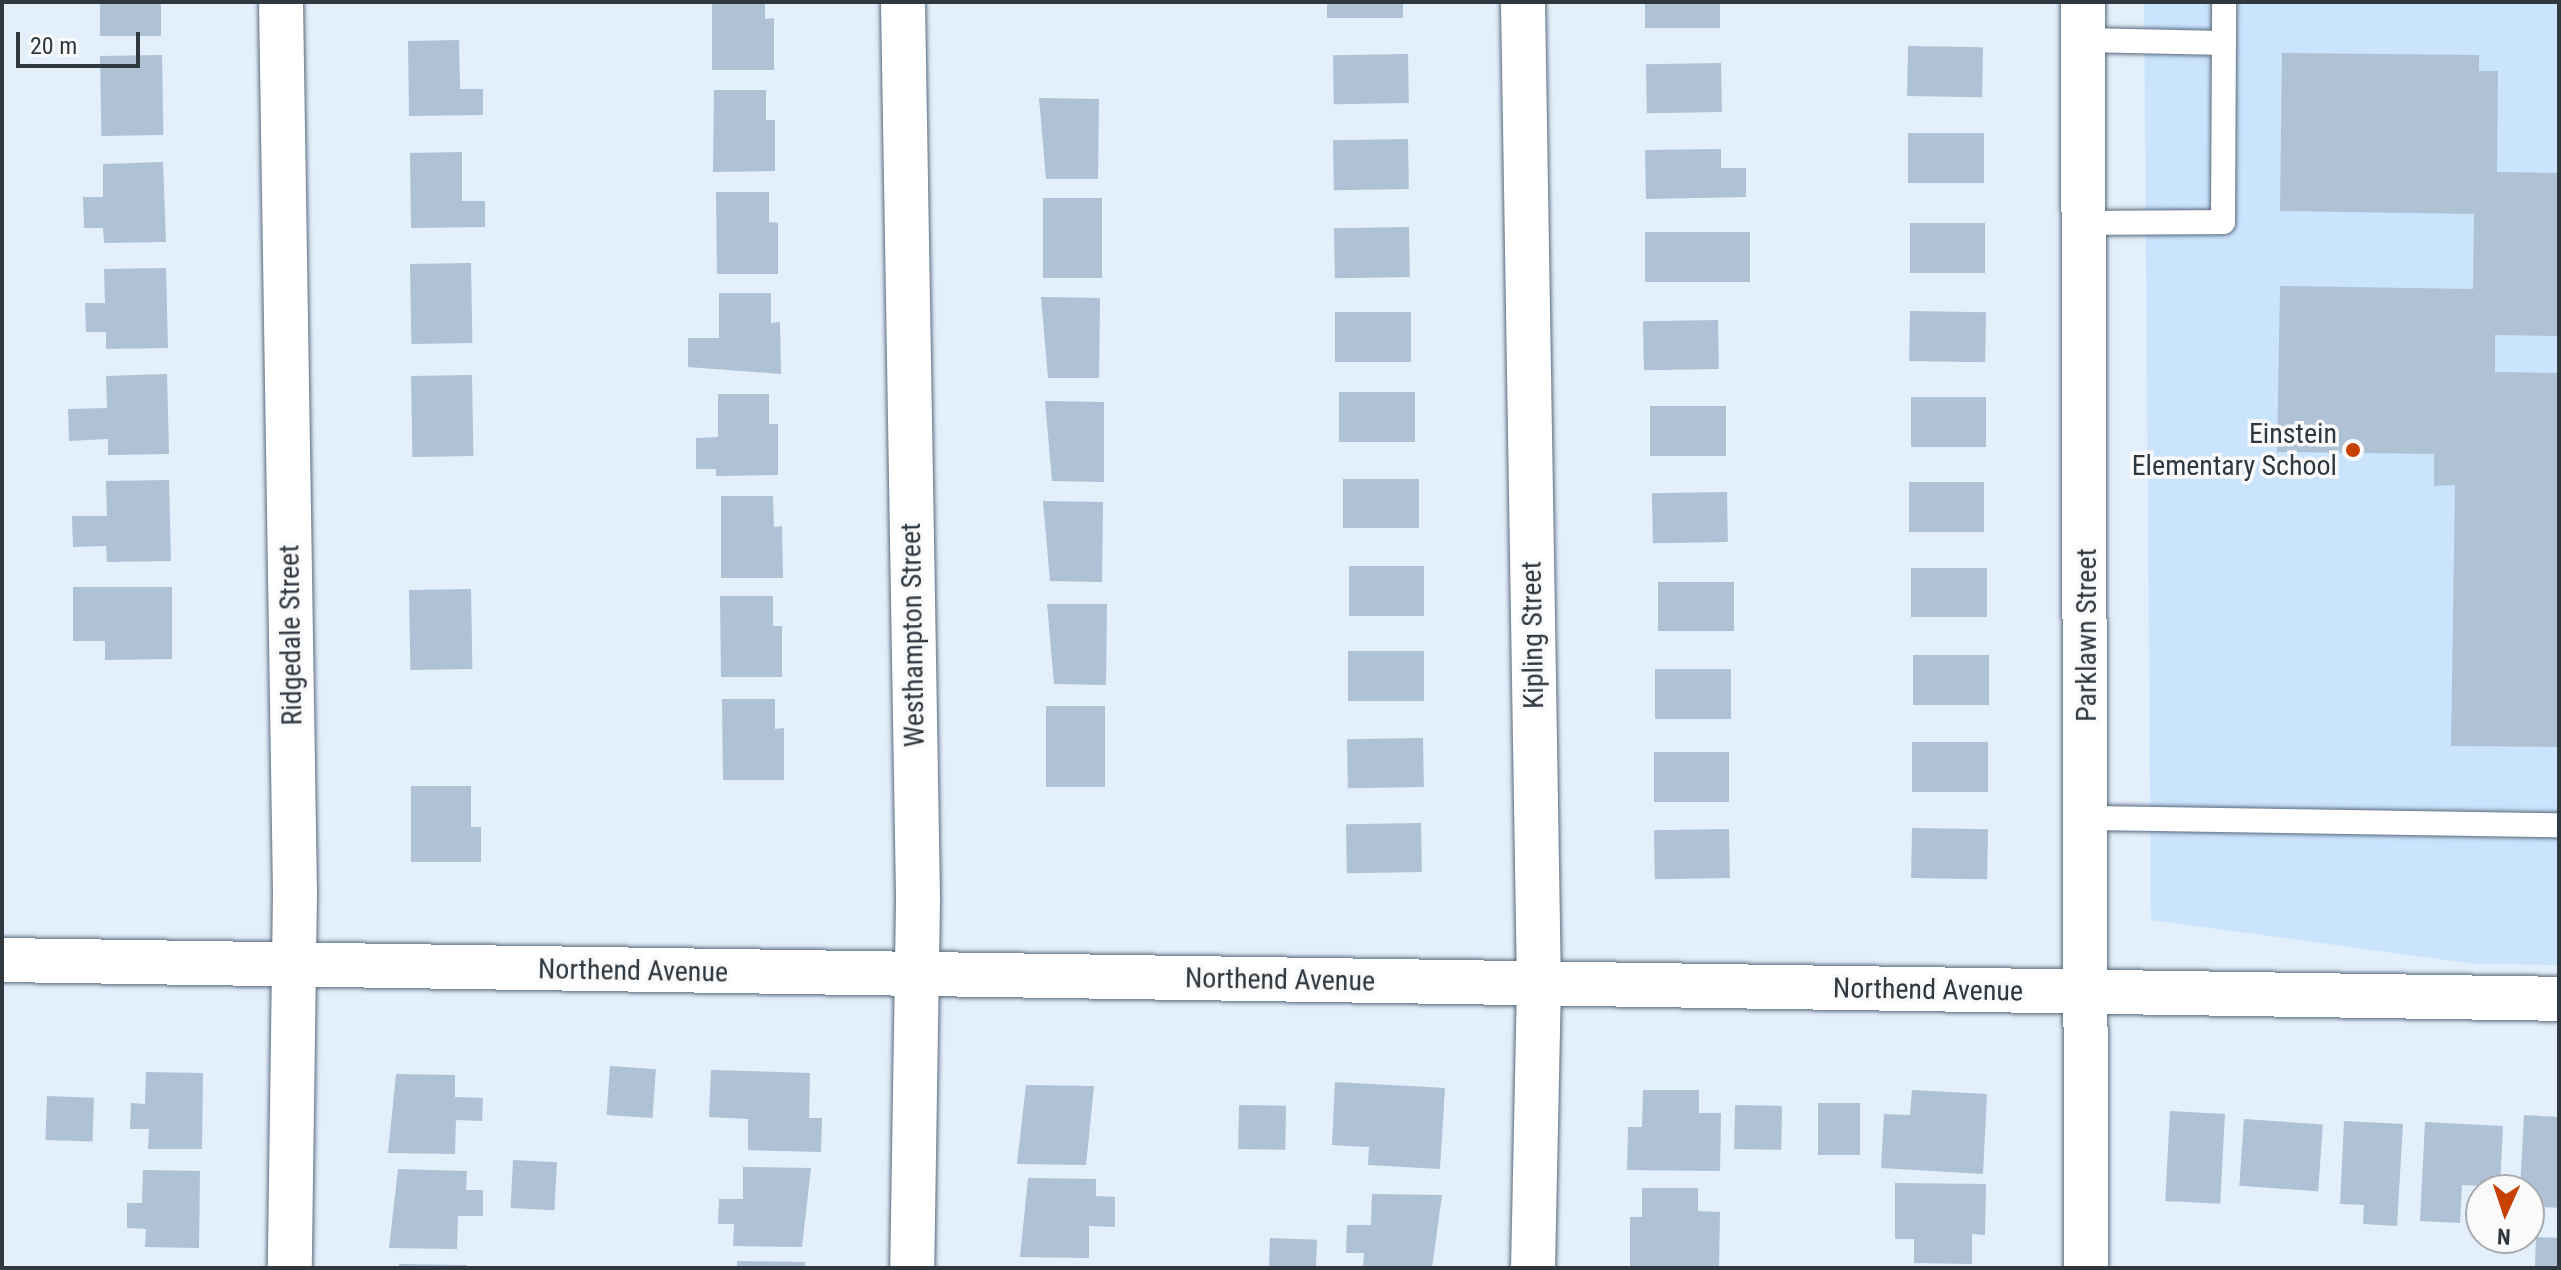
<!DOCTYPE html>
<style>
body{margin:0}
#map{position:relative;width:2561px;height:1270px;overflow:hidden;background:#e3effb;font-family:"Roboto Condensed",sans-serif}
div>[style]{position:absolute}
.built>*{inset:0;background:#cbe4fe}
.building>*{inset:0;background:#aec1d5;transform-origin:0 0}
.roads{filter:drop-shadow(0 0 2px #596a7c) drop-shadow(0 0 2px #596a7c)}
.lane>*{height:24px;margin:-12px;padding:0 12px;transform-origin:12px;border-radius:12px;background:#fff}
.street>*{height:44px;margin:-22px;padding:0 22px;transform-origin:22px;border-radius:22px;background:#fff}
.dots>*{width:22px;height:22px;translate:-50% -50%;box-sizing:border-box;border:4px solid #fafafa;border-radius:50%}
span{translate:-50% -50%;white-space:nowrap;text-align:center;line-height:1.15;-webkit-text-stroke:7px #fafafa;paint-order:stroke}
.poi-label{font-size:28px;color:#2f373f}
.right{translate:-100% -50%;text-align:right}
.street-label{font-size:28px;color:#2f373f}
.frame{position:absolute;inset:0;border:4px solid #2f373f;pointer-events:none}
.north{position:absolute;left:2465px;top:1174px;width:80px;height:80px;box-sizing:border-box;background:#fafafa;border:2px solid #a9acaf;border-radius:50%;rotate:183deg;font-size:22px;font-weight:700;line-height:32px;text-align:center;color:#2f373f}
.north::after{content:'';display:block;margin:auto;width:28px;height:36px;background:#c74100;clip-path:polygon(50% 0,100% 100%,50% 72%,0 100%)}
.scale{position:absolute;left:16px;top:32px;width:124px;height:36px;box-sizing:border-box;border:4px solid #2f373f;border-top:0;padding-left:10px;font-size:24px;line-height:28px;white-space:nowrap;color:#2f373f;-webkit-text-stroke:6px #fafafa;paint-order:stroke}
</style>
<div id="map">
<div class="built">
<div style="clip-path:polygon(2144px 2px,2559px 2px,2559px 965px,2475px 964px,2151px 920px)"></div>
</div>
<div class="building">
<div style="left:100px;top:2px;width:61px;height:34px"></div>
<div style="clip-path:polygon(712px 2px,765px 2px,765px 19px,774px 18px,774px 70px,712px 70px)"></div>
<div style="left:1327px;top:2px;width:76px;height:16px"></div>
<div style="left:1645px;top:2px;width:75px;height:26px"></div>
<div style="clip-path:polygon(459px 40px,460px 89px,483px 89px,483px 115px,409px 116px,408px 41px)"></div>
<div style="left:1908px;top:46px;width:75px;height:50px;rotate:1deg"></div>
<div style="clip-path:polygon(2282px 53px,2479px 55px,2479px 71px,2498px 71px,2497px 172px,2559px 173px,2559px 336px,2495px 335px,2495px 372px,2559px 373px,2559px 747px,2451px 746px,2455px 485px,2434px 486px,2434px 454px,2277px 452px,2280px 286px,2473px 289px,2474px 214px,2280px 211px)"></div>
<div style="left:1408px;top:54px;width:49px;height:75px;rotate:89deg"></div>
<div style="left:162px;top:55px;width:80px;height:62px;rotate:89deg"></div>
<div style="left:1721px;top:63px;width:49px;height:75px;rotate:89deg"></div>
<div style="clip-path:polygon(714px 90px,766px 90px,766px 120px,775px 120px,775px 171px,713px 172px)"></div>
<div style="clip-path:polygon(1039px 98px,1099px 99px,1098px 179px,1046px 179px)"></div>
<div style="left:1908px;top:133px;width:76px;height:50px"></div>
<div style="left:1408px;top:139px;width:50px;height:75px;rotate:89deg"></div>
<div style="clip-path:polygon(1721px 149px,1721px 168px,1746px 168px,1746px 197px,1646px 199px,1645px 150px)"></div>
<div style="clip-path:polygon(462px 152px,462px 201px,485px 201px,485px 227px,411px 228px,410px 153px)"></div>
<div style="clip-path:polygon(163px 162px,166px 242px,104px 243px,103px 228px,84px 228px,83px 197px,103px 197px,103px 164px)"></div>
<div style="clip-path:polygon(716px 192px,769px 192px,769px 222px,778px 223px,778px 274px,717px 274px)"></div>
<div style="left:1043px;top:198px;width:59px;height:80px"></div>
<div style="left:1910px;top:223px;width:75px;height:50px"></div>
<div style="left:1409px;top:227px;width:50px;height:75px;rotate:89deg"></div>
<div style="left:1750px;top:232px;width:50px;height:105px;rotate:90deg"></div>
<div style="left:471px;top:263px;width:80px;height:61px;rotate:89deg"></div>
<div style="clip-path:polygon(166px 268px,168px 348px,106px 349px,106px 332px,86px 332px,85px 303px,105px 303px,104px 269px)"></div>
<div style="clip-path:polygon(719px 293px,771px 293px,771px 323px,780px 322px,781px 374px,688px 367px,688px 338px,719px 338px)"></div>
<div style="clip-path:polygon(1041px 297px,1100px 298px,1099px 378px,1048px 378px)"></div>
<div style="left:1910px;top:311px;width:76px;height:50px;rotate:1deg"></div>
<div style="left:1411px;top:312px;width:50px;height:76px;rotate:90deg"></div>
<div style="left:1718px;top:320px;width:49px;height:75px;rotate:89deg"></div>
<div style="clip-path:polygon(167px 374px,169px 454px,108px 455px,108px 439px,69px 441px,68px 409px,107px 408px,106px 376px)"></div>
<div style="left:472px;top:375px;width:81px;height:61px;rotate:89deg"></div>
<div style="left:1415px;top:392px;width:50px;height:76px;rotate:90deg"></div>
<div style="clip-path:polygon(718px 394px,769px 394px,769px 424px,778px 424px,778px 475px,716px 476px,716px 469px,696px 469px,696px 438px,718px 437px)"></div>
<div style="left:1911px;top:397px;width:75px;height:50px"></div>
<div style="clip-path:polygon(1045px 401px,1104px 402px,1104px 482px,1052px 481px)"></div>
<div style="left:1726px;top:406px;width:50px;height:76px;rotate:90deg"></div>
<div style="left:1419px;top:479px;width:49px;height:76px;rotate:90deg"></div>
<div style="clip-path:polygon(169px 480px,171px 561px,107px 562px,106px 546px,73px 547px,72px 516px,107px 516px,106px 481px)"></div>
<div style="left:1909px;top:482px;width:75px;height:50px"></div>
<div style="left:1727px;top:492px;width:50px;height:75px;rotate:89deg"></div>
<div style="clip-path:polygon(721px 496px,773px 496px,774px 527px,782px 526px,783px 578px,721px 578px)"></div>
<div style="clip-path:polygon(1043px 501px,1103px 502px,1102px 582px,1050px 581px)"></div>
<div style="left:1349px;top:566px;width:75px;height:50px"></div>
<div style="left:1911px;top:568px;width:76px;height:49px"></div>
<div style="left:1734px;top:582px;width:49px;height:76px;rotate:90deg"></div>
<div style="clip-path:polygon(73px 587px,172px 587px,172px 659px,105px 660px,105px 641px,73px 641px)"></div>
<div style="left:471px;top:589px;width:80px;height:62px;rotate:89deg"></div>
<div style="clip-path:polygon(720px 596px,773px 596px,773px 626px,782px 626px,782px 677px,721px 677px)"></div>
<div style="clip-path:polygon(1047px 604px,1107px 604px,1106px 685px,1054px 684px)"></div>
<div style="left:1348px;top:651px;width:76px;height:50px"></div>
<div style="left:1913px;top:655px;width:76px;height:50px"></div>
<div style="left:1731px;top:669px;width:50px;height:76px;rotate:90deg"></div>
<div style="clip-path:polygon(722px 699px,775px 699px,775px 729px,784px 728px,784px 780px,723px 780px)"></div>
<div style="left:1046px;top:706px;width:59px;height:81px"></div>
<div style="left:1423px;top:738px;width:49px;height:76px;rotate:89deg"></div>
<div style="left:1988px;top:742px;width:50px;height:76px;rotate:90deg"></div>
<div style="left:1654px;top:752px;width:75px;height:50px"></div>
<div style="clip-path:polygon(411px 786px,471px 786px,471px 827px,481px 827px,481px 862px,411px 862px)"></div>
<div style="left:1421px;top:823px;width:49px;height:75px;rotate:89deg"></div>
<div style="left:1912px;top:828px;width:76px;height:50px;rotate:1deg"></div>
<div style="left:1729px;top:829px;width:49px;height:75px;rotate:89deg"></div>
<div style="left:610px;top:1066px;width:46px;height:49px;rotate:4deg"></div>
<div style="clip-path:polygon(711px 1070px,810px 1073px,809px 1118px,822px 1118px,821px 1152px,748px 1150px,748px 1119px,709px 1117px)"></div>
<div style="clip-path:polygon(146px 1072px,203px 1073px,202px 1149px,148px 1149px,149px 1129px,130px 1129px,131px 1103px,145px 1104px)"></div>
<div style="clip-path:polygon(396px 1074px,455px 1075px,455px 1097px,483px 1098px,482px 1121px,456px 1120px,455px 1154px,388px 1153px)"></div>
<div style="clip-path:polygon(1335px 1082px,1445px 1088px,1440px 1169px,1368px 1165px,1369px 1147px,1332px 1145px)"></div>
<div style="clip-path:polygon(1026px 1085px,1094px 1086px,1086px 1165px,1017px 1164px)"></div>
<div style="clip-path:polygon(1643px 1090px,1699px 1090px,1699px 1113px,1721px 1113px,1720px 1171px,1627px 1170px,1628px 1127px,1642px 1127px)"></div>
<div style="clip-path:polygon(1912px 1090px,1987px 1094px,1983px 1174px,1881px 1168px,1884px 1114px,1910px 1115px)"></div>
<div style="left:47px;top:1096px;width:47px;height:44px;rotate:2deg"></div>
<div style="left:1818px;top:1103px;width:42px;height:52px"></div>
<div style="left:1239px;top:1105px;width:47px;height:44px;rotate:1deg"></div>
<div style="left:1735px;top:1105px;width:47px;height:44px;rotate:1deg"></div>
<div style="left:2170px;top:1111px;width:55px;height:90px;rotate:3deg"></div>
<div style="clip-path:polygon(2524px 1115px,2559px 1117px,2559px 1208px,2529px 1206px,2529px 1190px,2520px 1190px)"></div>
<div style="left:2244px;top:1119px;width:79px;height:67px;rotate:4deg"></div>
<div style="clip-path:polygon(2344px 1121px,2403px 1124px,2397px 1226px,2363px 1224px,2364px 1205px,2340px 1204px)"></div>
<div style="clip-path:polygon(2425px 1122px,2503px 1126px,2500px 1187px,2462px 1185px,2460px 1223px,2420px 1221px)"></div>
<div style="left:513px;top:1160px;width:44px;height:48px;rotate:3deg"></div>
<div style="clip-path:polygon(743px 1167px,811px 1168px,802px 1247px,733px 1246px,734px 1224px,718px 1224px,719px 1199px,743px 1199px)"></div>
<div style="clip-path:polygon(398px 1169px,467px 1171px,466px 1190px,483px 1190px,483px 1216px,458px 1216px,457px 1249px,389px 1248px)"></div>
<div style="clip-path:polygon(143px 1170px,200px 1171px,199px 1248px,145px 1247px,146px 1229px,127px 1228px,127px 1203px,142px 1203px)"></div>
<div style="clip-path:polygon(1028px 1178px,1096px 1179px,1096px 1196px,1115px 1197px,1115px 1227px,1089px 1226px,1089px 1258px,1020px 1257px)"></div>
<div style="clip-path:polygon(1895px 1183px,1986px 1184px,1985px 1235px,1972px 1234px,1972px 1264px,1914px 1263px,1914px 1239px,1895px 1239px)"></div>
<div style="clip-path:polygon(1642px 1188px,1698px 1188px,1698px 1211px,1720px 1212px,1719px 1268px,1630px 1267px,1630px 1217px,1642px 1217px)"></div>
<div style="clip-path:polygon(1372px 1194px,1442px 1195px,1432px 1268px,1363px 1268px,1364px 1253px,1346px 1253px,1347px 1225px,1371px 1225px)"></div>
<div style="left:2536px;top:1237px;width:23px;height:31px;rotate:2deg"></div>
<div style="left:1270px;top:1238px;width:47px;height:30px;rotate:2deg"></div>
<div style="clip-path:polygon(737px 1261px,805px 1262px,805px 1268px,737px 1268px)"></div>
<div style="clip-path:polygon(399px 1264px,467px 1265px,467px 1268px,399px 1268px)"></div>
</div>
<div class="roads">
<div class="lane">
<div style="left:2083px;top:40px;width:141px;rotate:1.2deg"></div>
<div style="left:2084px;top:223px;width:139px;rotate:-0.4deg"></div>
<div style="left:2223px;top:222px;width:220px;rotate:-89.7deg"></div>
<div style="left:2088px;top:818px;width:471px;rotate:0.9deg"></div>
</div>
<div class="street">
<div style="left:281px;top:2px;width:890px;rotate:89.1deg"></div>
<div style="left:295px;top:892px;width:376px;rotate:90.8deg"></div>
<div style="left:903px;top:2px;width:899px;rotate:89.04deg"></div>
<div style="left:918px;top:901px;width:367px;rotate:90.9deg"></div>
<div style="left:1523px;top:2px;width:981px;rotate:89.07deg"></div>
<div style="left:1539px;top:983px;width:285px;rotate:91.2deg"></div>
<div style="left:2083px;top:2px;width:1266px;rotate:89.86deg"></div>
<div style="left:2px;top:960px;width:2557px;rotate:0.87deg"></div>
</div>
</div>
<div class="dots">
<div style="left:2353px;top:450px;background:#c74100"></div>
</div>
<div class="poi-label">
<span class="right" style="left:2337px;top:450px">Einstein<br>Elementary School</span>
</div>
<div class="street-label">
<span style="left:291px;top:635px;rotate:-91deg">Ridgedale Street</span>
<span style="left:913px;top:635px;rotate:-91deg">Westhampton Street</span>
<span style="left:1533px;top:635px;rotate:-91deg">Kipling Street</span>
<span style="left:2087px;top:635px;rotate:-90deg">Parklawn Street</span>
<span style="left:633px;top:971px;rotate:1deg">Northend Avenue</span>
<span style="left:1280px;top:980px;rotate:1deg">Northend Avenue</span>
<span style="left:1928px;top:990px;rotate:1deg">Northend Avenue</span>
</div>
<div class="frame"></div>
<div class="north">N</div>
<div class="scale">20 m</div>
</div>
